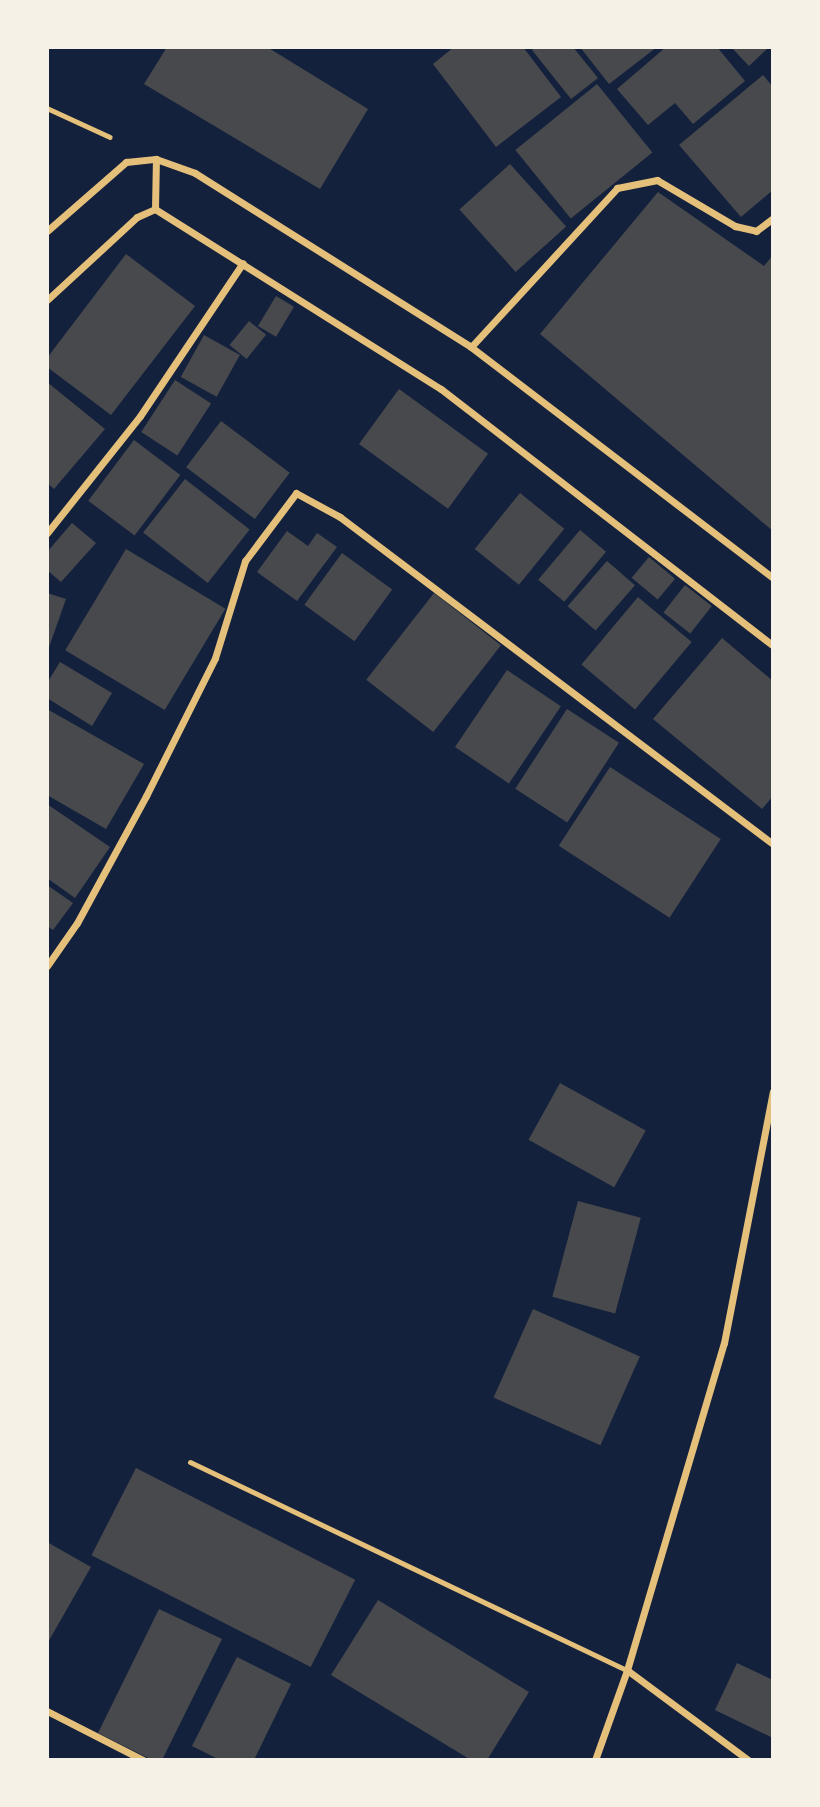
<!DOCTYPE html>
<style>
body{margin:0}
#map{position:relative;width:820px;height:1807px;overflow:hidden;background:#14213d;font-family:Poppins,sans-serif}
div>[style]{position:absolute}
.building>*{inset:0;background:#48494c;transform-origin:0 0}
.path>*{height:4.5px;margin:-2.25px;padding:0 2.25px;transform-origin:2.25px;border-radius:2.25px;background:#e5c07b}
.service>*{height:5px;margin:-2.5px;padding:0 2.5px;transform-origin:2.5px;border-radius:2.5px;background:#e5c07b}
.minor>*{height:7px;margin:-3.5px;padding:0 3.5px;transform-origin:3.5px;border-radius:3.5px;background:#e5c07b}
span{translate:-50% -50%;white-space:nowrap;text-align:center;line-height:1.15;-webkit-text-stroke:5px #f6f1e7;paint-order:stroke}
.frame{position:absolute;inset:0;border:49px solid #f6f1e7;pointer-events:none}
</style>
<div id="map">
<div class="building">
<div style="clip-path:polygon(167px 47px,267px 47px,368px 109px,320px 189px,144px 84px)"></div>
<div style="clip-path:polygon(454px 47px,523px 47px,561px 97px,496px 147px,433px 64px)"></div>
<div style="clip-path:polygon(535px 47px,573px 47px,598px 78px,571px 99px,532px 50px)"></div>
<div style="clip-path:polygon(580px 47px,657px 47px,609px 84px)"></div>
<div style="clip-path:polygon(666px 47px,717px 47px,745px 81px,693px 124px,675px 103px,648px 125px,617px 89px)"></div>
<div style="clip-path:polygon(731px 47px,769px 47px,749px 66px)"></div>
<div style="clip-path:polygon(763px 75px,773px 87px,773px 190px,741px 217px,679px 145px)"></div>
<div style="left:597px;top:84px;width:88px;height:105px;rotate:51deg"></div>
<div style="left:510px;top:164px;width:84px;height:68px;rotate:48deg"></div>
<div style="clip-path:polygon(658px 192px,764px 266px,773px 255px,773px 531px,540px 334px)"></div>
<div style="clip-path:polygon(126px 254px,195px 306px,111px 415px,47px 367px,47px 358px)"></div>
<div style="left:276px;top:296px;width:21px;height:35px;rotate:31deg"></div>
<div style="left:249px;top:321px;width:22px;height:31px;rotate:39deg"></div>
<div style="left:204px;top:335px;width:41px;height:48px;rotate:29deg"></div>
<div style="left:175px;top:380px;width:43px;height:62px;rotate:33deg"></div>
<div style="clip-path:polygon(47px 382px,105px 429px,54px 489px,47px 483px)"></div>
<div style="left:399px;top:389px;width:110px;height:68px;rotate:36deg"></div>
<div style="left:221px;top:421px;width:86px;height:58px;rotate:37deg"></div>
<div style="left:134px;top:440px;width:58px;height:76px;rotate:37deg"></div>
<div style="left:185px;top:479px;width:82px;height:68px;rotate:38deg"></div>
<div style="left:520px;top:493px;width:57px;height:72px;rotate:39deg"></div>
<div style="clip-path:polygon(72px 523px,96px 543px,61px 582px,47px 570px,47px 552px)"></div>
<div style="left:580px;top:530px;width:34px;height:65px;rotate:40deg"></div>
<div style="clip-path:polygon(287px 531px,308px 546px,317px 533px,337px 547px,297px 601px,257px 572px)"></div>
<div style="left:126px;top:549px;width:116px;height:118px;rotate:31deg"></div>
<div style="left:342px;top:553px;width:62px;height:64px;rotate:36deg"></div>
<div style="left:649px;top:557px;width:34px;height:27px;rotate:40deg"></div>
<div style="left:607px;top:561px;width:37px;height:60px;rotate:41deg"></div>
<div style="left:685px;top:585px;width:34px;height:35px;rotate:38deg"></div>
<div style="clip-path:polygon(47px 593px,66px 599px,48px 650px,47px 650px)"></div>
<div style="left:434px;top:593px;width:85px;height:110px;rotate:38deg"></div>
<div style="left:638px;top:597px;width:70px;height:88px;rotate:40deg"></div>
<div style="clip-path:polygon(722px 638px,773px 681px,773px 796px,762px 809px,653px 719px)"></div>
<div style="clip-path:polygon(60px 662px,112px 693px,92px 726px,47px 698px,47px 683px)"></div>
<div style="left:507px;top:670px;width:65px;height:93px;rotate:34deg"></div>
<div style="clip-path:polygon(47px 709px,144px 764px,106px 829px,47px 795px)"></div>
<div style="left:567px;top:709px;width:62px;height:95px;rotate:33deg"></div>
<div style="left:610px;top:767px;width:132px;height:94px;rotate:33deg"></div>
<div style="clip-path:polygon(47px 804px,110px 847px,75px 898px,47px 878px)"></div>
<div style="clip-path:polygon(47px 885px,73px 903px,53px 930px,47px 926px)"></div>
<div style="left:560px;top:1083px;width:98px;height:65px;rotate:29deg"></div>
<div style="left:578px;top:1201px;width:65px;height:99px;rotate:15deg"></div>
<div style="left:533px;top:1309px;width:117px;height:97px;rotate:24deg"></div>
<div style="left:136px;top:1468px;width:246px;height:98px;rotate:27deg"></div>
<div style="clip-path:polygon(47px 1542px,91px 1567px,47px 1644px)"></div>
<div style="clip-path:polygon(378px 1600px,529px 1692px,487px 1760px,471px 1760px,331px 1675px)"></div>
<div style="clip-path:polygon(159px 1609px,222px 1639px,162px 1760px,152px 1760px,98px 1733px)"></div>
<div style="clip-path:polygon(237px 1657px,291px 1684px,254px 1760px,220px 1760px,192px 1746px)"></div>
<div style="clip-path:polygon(737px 1663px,773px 1680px,773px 1738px,715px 1710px)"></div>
</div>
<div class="path">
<div style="left:47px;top:108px;width:69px;rotate:24.7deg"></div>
</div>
<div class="service">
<div style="left:190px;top:1462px;width:484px;rotate:25.5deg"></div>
</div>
<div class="minor">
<div style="left:155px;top:209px;width:50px;rotate:-88.9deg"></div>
<div style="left:47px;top:231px;width:105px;rotate:-41.1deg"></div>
<div style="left:126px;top:162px;width:30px;rotate:-6deg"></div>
<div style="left:156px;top:159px;width:41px;rotate:19.7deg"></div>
<div style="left:195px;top:173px;width:326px;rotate:32.2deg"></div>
<div style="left:471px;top:347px;width:380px;rotate:37.4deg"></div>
<div style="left:47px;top:300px;width:122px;rotate:-42.7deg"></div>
<div style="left:137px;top:217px;width:20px;rotate:-24deg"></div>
<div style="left:155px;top:209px;width:338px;rotate:32.2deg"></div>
<div style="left:441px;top:389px;width:420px;rotate:37.7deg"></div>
<div style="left:471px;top:347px;width:216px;rotate:-47.4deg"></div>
<div style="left:617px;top:188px;width:41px;rotate:-11.3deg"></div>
<div style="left:657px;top:180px;width:91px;rotate:30.5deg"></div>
<div style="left:735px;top:226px;width:22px;rotate:13deg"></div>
<div style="left:756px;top:231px;width:21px;rotate:-37deg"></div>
<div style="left:47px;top:533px;width:149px;rotate:-51.5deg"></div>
<div style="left:140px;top:416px;width:184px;rotate:-56.1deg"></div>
<div style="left:47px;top:966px;width:52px;rotate:-55.1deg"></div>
<div style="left:77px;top:923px;width:145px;rotate:-61.5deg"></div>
<div style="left:146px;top:796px;width:154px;rotate:-63.4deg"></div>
<div style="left:215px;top:658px;width:102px;rotate:-72.8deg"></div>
<div style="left:245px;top:561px;width:85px;rotate:-53.1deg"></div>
<div style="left:296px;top:493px;width:50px;rotate:28.6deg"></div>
<div style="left:340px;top:517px;width:543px;rotate:37.06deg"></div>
<div style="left:627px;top:1670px;width:151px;rotate:36.6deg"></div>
<div style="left:47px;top:1711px;width:108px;rotate:27deg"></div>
<div style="left:595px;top:1760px;width:96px;rotate:-70.4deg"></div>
<div style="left:627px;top:1670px;width:341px;rotate:-73.5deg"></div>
<div style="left:724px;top:1343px;width:256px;rotate:-79deg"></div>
</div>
<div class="frame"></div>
</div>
